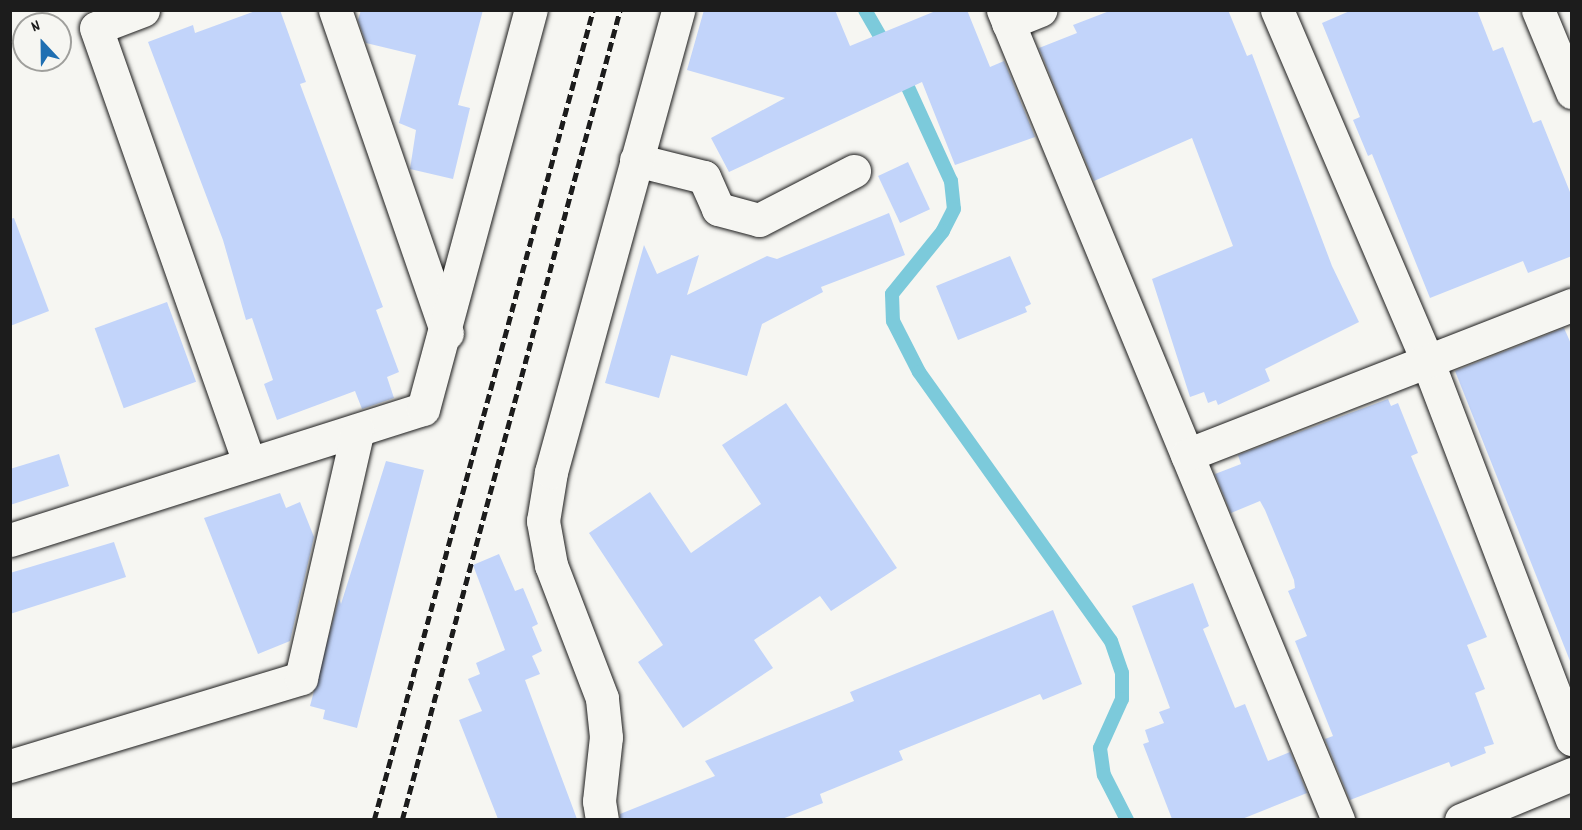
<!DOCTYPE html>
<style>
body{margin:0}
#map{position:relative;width:1582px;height:830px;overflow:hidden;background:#f6f6f2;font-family:Dekko,sans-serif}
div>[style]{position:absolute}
.stream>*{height:14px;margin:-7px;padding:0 7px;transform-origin:7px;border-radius:7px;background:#7ccadb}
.building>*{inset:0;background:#c2d4fa;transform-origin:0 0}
.roads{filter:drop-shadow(0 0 2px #1c1c1c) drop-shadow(0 0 2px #1c1c1c)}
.minor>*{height:33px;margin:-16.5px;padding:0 16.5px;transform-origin:16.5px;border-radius:16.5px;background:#f6f6f2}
.rail>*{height:4.5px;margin-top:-2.25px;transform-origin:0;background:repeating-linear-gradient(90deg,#1c1c1c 0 9px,transparent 0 13.5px)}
span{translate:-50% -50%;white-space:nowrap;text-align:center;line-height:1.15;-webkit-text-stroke:6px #f6f6f2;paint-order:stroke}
.frame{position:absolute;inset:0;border:12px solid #1c1c1c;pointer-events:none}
.north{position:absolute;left:12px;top:12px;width:60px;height:60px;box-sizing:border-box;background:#f6f6f2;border:2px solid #9f9f9c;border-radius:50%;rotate:338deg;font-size:16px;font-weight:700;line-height:24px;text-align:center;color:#1c1c1c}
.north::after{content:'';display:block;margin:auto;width:21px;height:27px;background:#1f6fb2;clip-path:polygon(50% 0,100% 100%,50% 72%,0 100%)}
</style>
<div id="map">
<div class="stream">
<div style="left:865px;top:10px;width:46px;rotate:60.1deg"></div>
<div style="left:901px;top:72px;width:120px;rotate:65.4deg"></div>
<div style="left:951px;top:181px;width:28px;rotate:84deg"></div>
<div style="left:954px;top:209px;width:25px;rotate:117deg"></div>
<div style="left:943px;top:231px;width:81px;rotate:129deg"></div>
<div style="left:892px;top:294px;width:27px;rotate:88deg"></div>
<div style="left:893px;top:321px;width:57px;rotate:63deg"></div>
<div style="left:919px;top:372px;width:330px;rotate:54.5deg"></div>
<div style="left:1111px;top:641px;width:34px;rotate:71deg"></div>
<div style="left:1122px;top:673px;width:26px;rotate:90deg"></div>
<div style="left:1122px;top:699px;width:54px;rotate:114.2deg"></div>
<div style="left:1100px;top:748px;width:27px;rotate:82deg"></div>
<div style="left:1104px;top:775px;width:51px;rotate:62.9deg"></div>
</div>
<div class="building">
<div style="clip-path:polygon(258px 10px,280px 10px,306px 82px,300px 84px,383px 307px,376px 310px,399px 372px,387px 377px,394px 398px,362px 409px,355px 391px,277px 420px,264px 384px,273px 380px,252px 318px,246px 320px,223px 240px,148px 42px,193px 25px,195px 33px)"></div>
<div style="clip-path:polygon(361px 10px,483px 10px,458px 105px,470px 108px,453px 179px,410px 169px,416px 130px,399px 123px,416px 55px,366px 43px,358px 20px)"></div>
<div style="clip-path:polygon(704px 10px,835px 10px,850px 46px,938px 10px,967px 10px,990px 67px,1004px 61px,1035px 137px,955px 165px,922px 82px,729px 172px,711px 138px,785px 98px,687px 70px)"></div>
<div style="clip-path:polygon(1112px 10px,1228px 10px,1247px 56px,1252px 54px,1332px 266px,1359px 322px,1265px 369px,1270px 381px,1218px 405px,1216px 400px,1208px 403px,1204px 392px,1190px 397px,1152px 279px,1233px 246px,1192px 138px,1094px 181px,1039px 48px,1077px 33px,1073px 25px)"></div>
<div style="clip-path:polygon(1352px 10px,1477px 10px,1493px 51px,1503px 47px,1533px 123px,1541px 120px,1572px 197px,1572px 256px,1528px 273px,1523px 261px,1430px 298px,1372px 154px,1368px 156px,1353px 120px,1360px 117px,1322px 23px)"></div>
<div style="left:908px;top:162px;width:52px;height:33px;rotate:65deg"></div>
<div style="clip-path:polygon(889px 213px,905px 255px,821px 287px,823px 292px,762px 324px,747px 376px,671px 355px,659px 398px,605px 383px,644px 245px,657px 274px,699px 255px,687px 295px,767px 256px,777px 259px)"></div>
<div style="clip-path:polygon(14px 218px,49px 311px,10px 326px,10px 219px)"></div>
<div style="clip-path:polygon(1010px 256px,1031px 304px,1025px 307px,1027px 312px,958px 340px,936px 286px)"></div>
<div style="left:167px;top:302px;width:85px;height:77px;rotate:70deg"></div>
<div style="clip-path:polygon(1564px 328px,1572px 346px,1570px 661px,1455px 371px)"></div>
<div style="clip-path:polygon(1388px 399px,1391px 406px,1398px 403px,1418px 453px,1411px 456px,1487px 637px,1467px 645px,1485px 689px,1475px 693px,1494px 744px,1484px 747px,1486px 753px,1451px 767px,1449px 762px,1350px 800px,1325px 739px,1333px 736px,1295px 641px,1307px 636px,1288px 591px,1295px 588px,1294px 580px,1265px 510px,1260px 501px,1231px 513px,1215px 474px,1241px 464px,1238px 455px)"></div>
<div style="clip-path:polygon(786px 403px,897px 568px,831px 611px,820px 596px,754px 640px,773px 668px,683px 728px,638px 662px,663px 645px,589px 533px,650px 492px,691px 553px,761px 504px,722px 445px)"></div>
<div style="clip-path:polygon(59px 454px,69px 486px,10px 505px,10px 469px)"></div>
<div style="clip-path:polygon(386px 461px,424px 470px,357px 728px,323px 719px,325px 710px,310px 706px,339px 598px,341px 604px)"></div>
<div style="clip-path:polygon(280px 493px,286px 508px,300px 502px,314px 537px,290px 641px,258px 654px,204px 518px)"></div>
<div style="clip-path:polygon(114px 542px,126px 577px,10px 614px,10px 573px)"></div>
<div style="clip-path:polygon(499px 554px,515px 591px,523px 588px,538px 624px,532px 627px,542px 651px,532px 656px,540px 674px,525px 680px,577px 819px,498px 819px,459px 720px,482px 711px,468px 679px,480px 674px,476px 663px,505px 650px,473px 565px)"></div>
<div style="clip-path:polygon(1193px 583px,1209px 626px,1203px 629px,1235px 708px,1245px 704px,1268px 761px,1290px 752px,1307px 793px,1242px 819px,1172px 819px,1143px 744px,1149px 742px,1145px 730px,1164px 723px,1159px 712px,1170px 708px,1132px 606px)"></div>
<div style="clip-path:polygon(1053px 610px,1082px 684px,1043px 700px,1040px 694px,899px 751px,903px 760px,820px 794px,823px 803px,782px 819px,620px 819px,620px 814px,715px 776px,705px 761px,854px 701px,850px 692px)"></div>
</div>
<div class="roads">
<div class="minor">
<div style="left:143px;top:10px;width:50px;rotate:159deg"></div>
<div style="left:96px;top:28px;width:460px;rotate:70.6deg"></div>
<div style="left:335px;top:10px;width:342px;rotate:70.9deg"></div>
<div style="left:1003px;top:10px;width:877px;rotate:67.53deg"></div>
<div style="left:1277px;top:10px;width:381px;rotate:66.8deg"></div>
<div style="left:1427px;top:360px;width:406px;rotate:69.1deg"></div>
<div style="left:1538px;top:10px;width:89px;rotate:67.5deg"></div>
<div style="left:1008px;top:23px;width:35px;rotate:-22deg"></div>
<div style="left:636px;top:160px;width:70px;rotate:14deg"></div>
<div style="left:704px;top:177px;width:35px;rotate:66deg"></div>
<div style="left:718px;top:209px;width:42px;rotate:15deg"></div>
<div style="left:759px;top:220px;width:107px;rotate:-27.3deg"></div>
<div style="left:1187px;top:455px;width:413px;rotate:-21.3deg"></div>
<div style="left:10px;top:540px;width:433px;rotate:-17.6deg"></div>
<div style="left:423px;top:409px;width:413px;rotate:-74.9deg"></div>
<div style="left:10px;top:766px;width:304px;rotate:-16.8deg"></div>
<div style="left:301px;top:678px;width:254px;rotate:-77.1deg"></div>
<div style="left:602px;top:820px;width:19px;rotate:-99deg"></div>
<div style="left:599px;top:801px;width:64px;rotate:-83.8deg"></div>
<div style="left:606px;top:737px;width:39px;rotate:-96deg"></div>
<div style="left:602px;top:698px;width:142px;rotate:-111deg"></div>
<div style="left:551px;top:565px;width:45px;rotate:-100.3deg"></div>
<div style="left:543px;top:521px;width:50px;rotate:-80.7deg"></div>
<div style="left:551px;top:472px;width:479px;rotate:-74.6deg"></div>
<div style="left:1461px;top:820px;width:120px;rotate:-22.5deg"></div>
</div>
</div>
<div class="rail">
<div style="left:374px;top:820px;width:839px;rotate:-74.87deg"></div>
<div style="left:402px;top:820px;width:839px;rotate:-74.94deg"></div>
</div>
<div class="frame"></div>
<div class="north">N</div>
</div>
